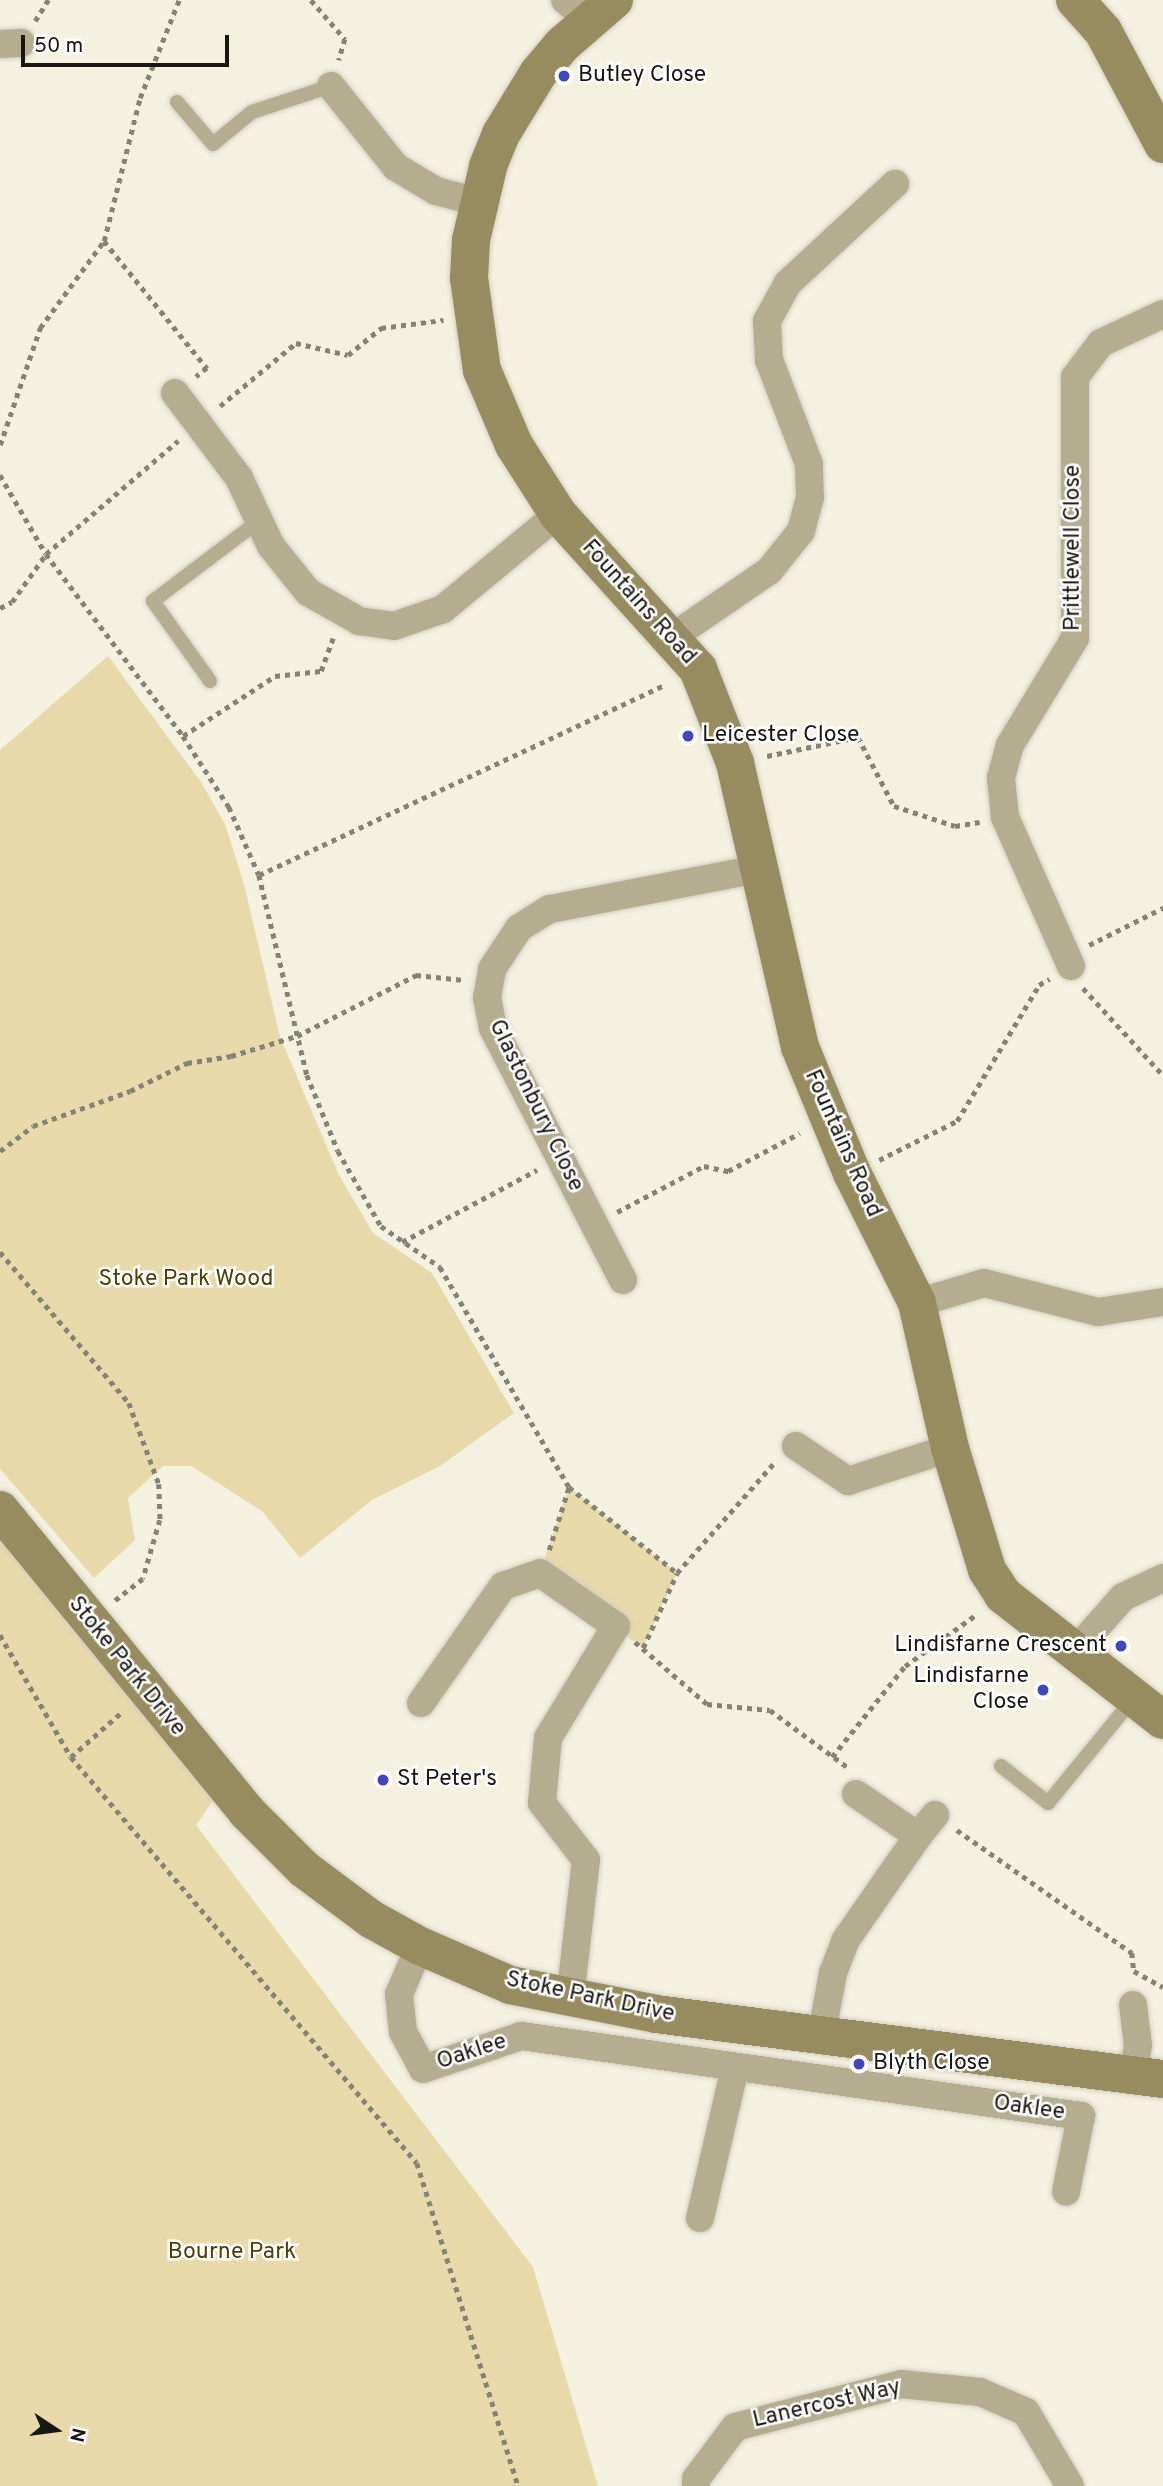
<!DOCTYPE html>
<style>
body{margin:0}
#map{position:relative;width:1163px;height:2486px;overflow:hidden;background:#f5f1e1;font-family:Overpass,sans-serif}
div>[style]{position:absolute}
.green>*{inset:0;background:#e7d9aa}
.path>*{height:4.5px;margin-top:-2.25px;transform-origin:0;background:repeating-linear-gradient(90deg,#858278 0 5px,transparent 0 10px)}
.roads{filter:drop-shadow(0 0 2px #d2cec0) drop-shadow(0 0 2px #d2cec0)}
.lane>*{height:14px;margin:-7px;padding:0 7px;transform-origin:7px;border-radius:7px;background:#b4ad90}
.street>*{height:28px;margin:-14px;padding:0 14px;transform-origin:14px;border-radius:14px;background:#b4ad90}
.secondary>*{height:38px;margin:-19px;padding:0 19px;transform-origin:19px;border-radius:19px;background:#978b60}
.dots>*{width:19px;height:19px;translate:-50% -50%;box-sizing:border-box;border:4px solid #fff;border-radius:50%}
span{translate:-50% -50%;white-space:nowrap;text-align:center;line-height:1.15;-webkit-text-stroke:5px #fff;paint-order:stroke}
.poi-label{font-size:23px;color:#191712}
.left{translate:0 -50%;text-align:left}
.right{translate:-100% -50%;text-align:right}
.street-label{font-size:23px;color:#191712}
.park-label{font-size:23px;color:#4d3f07}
.north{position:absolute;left:21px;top:2395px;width:70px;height:70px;-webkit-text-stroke:5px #fff;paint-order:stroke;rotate:103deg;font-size:19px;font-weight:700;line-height:28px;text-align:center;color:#191712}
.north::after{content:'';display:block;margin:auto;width:24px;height:32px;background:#191712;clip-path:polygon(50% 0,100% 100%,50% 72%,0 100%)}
.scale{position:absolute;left:21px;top:35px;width:208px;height:32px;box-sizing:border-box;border:4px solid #191712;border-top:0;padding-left:9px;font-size:21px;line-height:24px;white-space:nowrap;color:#191712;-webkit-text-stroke:5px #fff;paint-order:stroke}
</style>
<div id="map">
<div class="green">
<div style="clip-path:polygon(108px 656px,201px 782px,225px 824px,244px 884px,280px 1037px,339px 1175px,373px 1233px,432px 1273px,514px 1413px,440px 1466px,372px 1500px,300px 1558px,262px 1511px,191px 1466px,163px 1466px,128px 1498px,135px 1540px,94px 1578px,0 1469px,0 750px)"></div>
<div style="clip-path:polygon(569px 1487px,677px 1573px,643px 1648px,540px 1573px)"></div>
<div style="clip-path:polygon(0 1538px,215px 1798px,196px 1825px,533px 2267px,598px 2486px,0 2486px)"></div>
</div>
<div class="path">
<div style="left:311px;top:0;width:52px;rotate:48.9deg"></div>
<div style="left:345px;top:39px;width:22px;rotate:106deg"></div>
<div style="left:35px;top:21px;width:25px;rotate:-58deg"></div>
<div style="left:104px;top:241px;width:164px;rotate:51deg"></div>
<div style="left:207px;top:368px;width:14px;rotate:141deg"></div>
<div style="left:220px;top:406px;width:99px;rotate:-39.7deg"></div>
<div style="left:296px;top:343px;width:53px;rotate:13deg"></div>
<div style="left:348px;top:355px;width:43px;rotate:-39.3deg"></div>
<div style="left:381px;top:328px;width:63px;rotate:-7.4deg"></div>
<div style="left:0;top:445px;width:124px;rotate:-71.1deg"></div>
<div style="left:40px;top:328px;width:108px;rotate:-53.7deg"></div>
<div style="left:104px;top:241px;width:147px;rotate:-75.9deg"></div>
<div style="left:140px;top:98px;width:105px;rotate:-68.3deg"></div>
<div style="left:0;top:475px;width:91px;rotate:59.8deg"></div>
<div style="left:46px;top:554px;width:228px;rotate:53deg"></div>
<div style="left:183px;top:736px;width:85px;rotate:57.1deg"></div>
<div style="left:229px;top:807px;width:74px;rotate:66.2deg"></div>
<div style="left:259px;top:875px;width:206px;rotate:76.5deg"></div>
<div style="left:307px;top:1075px;width:82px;rotate:67.8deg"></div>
<div style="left:338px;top:1151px;width:86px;rotate:60.2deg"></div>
<div style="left:381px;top:1226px;width:72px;rotate:34.8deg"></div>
<div style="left:440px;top:1267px;width:255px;rotate:59.6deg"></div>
<div style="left:569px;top:1487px;width:138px;rotate:38.5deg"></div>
<div style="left:0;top:608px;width:13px;rotate:-27deg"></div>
<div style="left:12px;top:602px;width:59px;rotate:-54.7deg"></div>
<div style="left:46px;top:554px;width:174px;rotate:-40.6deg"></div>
<div style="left:183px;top:736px;width:110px;rotate:-33.1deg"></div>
<div style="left:275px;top:676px;width:46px;rotate:-6.2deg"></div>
<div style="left:321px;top:671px;width:35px;rotate:-70deg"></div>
<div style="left:767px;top:756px;width:93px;rotate:-11.8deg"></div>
<div style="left:858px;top:737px;width:78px;rotate:62.4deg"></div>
<div style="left:894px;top:806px;width:64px;rotate:18.2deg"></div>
<div style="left:955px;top:826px;width:25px;rotate:-9deg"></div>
<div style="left:259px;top:875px;width:450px;rotate:-25.1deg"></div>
<div style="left:1089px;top:945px;width:83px;rotate:-26.6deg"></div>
<div style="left:1083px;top:988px;width:118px;rotate:47.4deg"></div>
<div style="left:0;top:1151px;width:41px;rotate:-37.1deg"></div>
<div style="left:33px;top:1126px;width:103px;rotate:-19.8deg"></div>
<div style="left:130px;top:1091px;width:64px;rotate:-26.2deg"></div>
<div style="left:187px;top:1063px;width:45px;rotate:-9deg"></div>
<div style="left:231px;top:1056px;width:69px;rotate:-16.9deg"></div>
<div style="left:297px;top:1036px;width:134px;rotate:-27.1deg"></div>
<div style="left:416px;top:975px;width:48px;rotate:5.9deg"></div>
<div style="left:879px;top:1160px;width:87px;rotate:-26.6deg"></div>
<div style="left:957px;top:1121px;width:159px;rotate:-58.9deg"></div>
<div style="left:1039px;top:985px;width:12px;rotate:-31deg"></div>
<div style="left:617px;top:1212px;width:98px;rotate:-27.9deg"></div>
<div style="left:704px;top:1166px;width:25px;rotate:12deg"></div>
<div style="left:728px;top:1171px;width:81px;rotate:-27.8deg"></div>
<div style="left:402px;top:1242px;width:153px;rotate:-28.1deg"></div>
<div style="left:0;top:1252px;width:199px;rotate:49.5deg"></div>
<div style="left:129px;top:1403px;width:86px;rotate:69.7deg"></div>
<div style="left:159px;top:1484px;width:36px;rotate:88deg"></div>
<div style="left:160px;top:1520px;width:61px;rotate:106.1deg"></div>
<div style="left:143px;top:1579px;width:36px;rotate:142deg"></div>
<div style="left:549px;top:1550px;width:66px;rotate:-72.4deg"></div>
<div style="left:0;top:1635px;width:141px;rotate:59.8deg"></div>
<div style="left:71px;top:1757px;width:533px;rotate:49.56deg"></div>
<div style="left:417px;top:2163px;width:338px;rotate:72.6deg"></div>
<div style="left:635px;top:1642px;width:95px;rotate:40.7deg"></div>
<div style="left:707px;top:1704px;width:63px;rotate:5.4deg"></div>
<div style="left:770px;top:1710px;width:99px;rotate:36.4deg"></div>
<div style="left:643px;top:1648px;width:82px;rotate:-65.6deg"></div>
<div style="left:677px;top:1573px;width:148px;rotate:-48.6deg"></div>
<div style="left:71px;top:1757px;width:69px;rotate:-41.5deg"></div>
<div style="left:832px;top:1757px;width:117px;rotate:-51.3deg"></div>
<div style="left:905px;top:1666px;width:89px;rotate:-35.8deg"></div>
<div style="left:957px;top:1830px;width:214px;rotate:35.1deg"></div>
<div style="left:1132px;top:1953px;width:18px;rotate:84deg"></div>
<div style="left:1134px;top:1971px;width:33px;rotate:29deg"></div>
</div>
<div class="roads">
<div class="lane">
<div style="left:177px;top:102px;width:55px;rotate:49.4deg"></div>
<div style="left:213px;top:144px;width:50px;rotate:-39.4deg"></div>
<div style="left:252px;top:112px;width:83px;rotate:-18.2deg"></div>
<div style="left:210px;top:681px;width:98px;rotate:-125.5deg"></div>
<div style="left:153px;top:601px;width:134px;rotate:-37.1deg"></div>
<div style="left:1001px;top:1766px;width:60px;rotate:38.2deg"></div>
<div style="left:1048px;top:1803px;width:134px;rotate:-50.7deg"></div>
</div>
<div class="street">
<div style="left:565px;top:0;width:30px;rotate:41deg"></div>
<div style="left:0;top:44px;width:21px;rotate:-3deg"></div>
<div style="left:331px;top:86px;width:104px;rotate:51.3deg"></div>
<div style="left:396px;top:167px;width:47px;rotate:31deg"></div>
<div style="left:436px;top:191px;width:43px;rotate:14.7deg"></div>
<div style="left:175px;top:393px;width:106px;rotate:53deg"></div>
<div style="left:239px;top:478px;width:75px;rotate:64.8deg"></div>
<div style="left:271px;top:546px;width:59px;rotate:51.2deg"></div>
<div style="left:308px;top:592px;width:59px;rotate:29.6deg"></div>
<div style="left:359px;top:621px;width:35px;rotate:8deg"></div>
<div style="left:394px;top:626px;width:52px;rotate:-19.1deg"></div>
<div style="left:443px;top:609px;width:149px;rotate:-39.6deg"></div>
<div style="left:671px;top:638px;width:119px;rotate:-34.4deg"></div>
<div style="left:769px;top:571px;width:51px;rotate:-51.3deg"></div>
<div style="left:801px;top:531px;width:34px;rotate:-75deg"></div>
<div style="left:810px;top:498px;width:34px;rotate:-92deg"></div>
<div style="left:809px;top:464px;width:111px;rotate:-111deg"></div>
<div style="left:769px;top:360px;width:39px;rotate:-93deg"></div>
<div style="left:767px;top:321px;width:43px;rotate:-61.1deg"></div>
<div style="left:788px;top:283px;width:146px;rotate:-42.8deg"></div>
<div style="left:1071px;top:966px;width:163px;rotate:-113.9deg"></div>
<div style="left:1005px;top:817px;width:39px;rotate:-96deg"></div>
<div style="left:1001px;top:778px;width:34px;rotate:-75deg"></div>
<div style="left:1010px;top:745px;width:125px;rotate:-58.7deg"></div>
<div style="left:1075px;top:638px;width:261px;rotate:-90deg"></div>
<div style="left:1075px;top:377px;width:43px;rotate:-52.6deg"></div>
<div style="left:1101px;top:343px;width:68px;rotate:-25.1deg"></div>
<div style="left:623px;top:1280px;width:284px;rotate:-117.3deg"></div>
<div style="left:493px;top:1028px;width:31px;rotate:-101deg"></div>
<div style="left:487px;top:998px;width:29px;rotate:-80deg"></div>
<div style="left:492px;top:969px;width:49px;rotate:-56.6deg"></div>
<div style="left:519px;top:928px;width:36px;rotate:-32deg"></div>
<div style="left:550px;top:909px;width:211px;rotate:-10.9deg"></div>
<div style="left:917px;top:1303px;width:70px;rotate:-16.6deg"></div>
<div style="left:984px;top:1283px;width:118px;rotate:14.3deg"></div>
<div style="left:1098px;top:1312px;width:66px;rotate:-8.7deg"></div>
<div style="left:796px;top:1446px;width:63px;rotate:33.9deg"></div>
<div style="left:848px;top:1481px;width:107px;rotate:-17.9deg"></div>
<div style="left:1076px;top:1650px;width:71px;rotate:-48.4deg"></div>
<div style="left:1123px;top:1597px;width:44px;rotate:-25.4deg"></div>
<div style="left:421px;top:1703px;width:143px;rotate:-55deg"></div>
<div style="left:503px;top:1586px;width:39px;rotate:-19deg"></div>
<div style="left:540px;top:1573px;width:93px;rotate:34.9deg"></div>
<div style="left:616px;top:1626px;width:131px;rotate:121.3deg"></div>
<div style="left:548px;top:1738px;width:65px;rotate:95.3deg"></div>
<div style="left:542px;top:1803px;width:72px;rotate:52.3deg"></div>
<div style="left:586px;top:1860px;width:139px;rotate:96.6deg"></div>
<div style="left:918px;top:1836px;width:27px;rotate:-51deg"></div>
<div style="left:420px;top:1946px;width:52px;rotate:113.6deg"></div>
<div style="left:399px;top:1994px;width:38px;rotate:84deg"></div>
<div style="left:403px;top:2032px;width:42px;rotate:61.6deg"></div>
<div style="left:423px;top:2069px;width:103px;rotate:-18.6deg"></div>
<div style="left:521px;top:2036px;width:566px;rotate:8.13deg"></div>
<div style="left:1081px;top:2116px;width:77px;rotate:101.2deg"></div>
<div style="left:1133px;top:2005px;width:40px;rotate:82.9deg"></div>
<div style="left:1138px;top:2045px;width:32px;rotate:99deg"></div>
<div style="left:821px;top:2037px;width:65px;rotate:-79.4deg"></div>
<div style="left:833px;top:1973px;width:34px;rotate:-69deg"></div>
<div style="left:845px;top:1941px;width:128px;rotate:-55.2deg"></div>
<div style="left:918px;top:1836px;width:75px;rotate:-145.9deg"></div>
<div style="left:700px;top:2218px;width:155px;rotate:-76.9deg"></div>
<div style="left:696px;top:2486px;width:7px;rotate:-90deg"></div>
<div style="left:696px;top:2479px;width:65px;rotate:-53.1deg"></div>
<div style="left:735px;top:2427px;width:171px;rotate:-14.5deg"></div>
<div style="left:901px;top:2384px;width:79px;rotate:5.8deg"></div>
<div style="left:980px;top:2392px;width:50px;rotate:23.5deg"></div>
<div style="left:1026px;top:2412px;width:86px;rotate:59.3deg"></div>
</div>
<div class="secondary">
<div style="left:614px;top:0;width:69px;rotate:139.1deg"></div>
<div style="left:562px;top:45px;width:35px;rotate:130deg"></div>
<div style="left:539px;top:72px;width:73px;rotate:121.5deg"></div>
<div style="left:501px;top:134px;width:35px;rotate:112deg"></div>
<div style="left:488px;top:167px;width:75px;rotate:103.1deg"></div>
<div style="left:471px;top:240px;width:38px;rotate:93deg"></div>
<div style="left:469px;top:278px;width:93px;rotate:82deg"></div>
<div style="left:482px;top:370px;width:82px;rotate:66.9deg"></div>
<div style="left:514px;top:445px;width:82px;rotate:57.5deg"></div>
<div style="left:558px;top:514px;width:209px;rotate:47.9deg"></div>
<div style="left:698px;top:669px;width:101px;rotate:68.5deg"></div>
<div style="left:735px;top:763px;width:291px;rotate:77.1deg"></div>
<div style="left:800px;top:1047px;width:136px;rotate:67.6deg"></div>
<div style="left:852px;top:1173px;width:145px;rotate:63.4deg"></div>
<div style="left:917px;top:1303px;width:149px;rotate:77.2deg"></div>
<div style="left:950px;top:1448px;width:127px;rotate:73.1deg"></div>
<div style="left:987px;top:1570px;width:30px;rotate:57deg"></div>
<div style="left:1003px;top:1595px;width:203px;rotate:38deg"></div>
<div style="left:1075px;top:0;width:42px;rotate:47.9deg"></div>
<div style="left:1103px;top:31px;width:128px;rotate:62deg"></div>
<div style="left:0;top:1510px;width:390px;rotate:50.7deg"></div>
<div style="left:247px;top:1812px;width:81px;rotate:45deg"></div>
<div style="left:304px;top:1869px;width:84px;rotate:36.7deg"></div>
<div style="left:371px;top:1919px;width:56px;rotate:28.9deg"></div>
<div style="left:420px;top:1946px;width:98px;rotate:23.4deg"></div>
<div style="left:510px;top:1985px;width:149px;rotate:11.2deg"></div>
<div style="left:656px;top:2014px;width:511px;rotate:7.31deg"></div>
</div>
</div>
<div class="dots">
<div style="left:564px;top:76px;background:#4047bb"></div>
<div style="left:688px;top:736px;background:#4047bb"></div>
<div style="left:1121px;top:1646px;background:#4047bb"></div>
<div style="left:1043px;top:1690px;background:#4047bb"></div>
<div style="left:383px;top:1780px;background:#4047bb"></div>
<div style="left:859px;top:2064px;background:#4047bb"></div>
</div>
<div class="poi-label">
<span class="left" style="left:578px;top:76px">Butley Close</span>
<span class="left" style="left:702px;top:736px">Leicester Close</span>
<span class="right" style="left:1107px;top:1646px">Lindisfarne Crescent</span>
<span class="right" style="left:1029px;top:1690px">Lindisfarne<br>Close</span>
<span class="left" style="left:397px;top:1780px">St Peter's</span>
<span class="left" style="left:873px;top:2064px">Blyth Close</span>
</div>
<div class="street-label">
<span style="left:1074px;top:548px;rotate:-90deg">Prittlewell Close</span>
<span style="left:638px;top:603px;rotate:48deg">Fountains Road</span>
<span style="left:535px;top:1106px;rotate:64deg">Glastonbury Close</span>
<span style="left:842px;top:1144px;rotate:66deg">Fountains Road</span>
<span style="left:126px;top:1667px;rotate:51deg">Stoke Park Drive</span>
<span style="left:590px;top:1998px;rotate:12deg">Stoke Park Drive</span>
<span style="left:472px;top:2053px;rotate:-18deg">Oaklee</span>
<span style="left:1029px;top:2109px;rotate:8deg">Oaklee</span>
<span style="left:827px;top:2405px;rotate:-13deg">Lanercost Way</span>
</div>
<div class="park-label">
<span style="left:186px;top:1280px">Stoke Park Wood</span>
<span style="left:232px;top:2253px">Bourne Park</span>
</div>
<div class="north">N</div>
<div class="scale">50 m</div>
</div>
